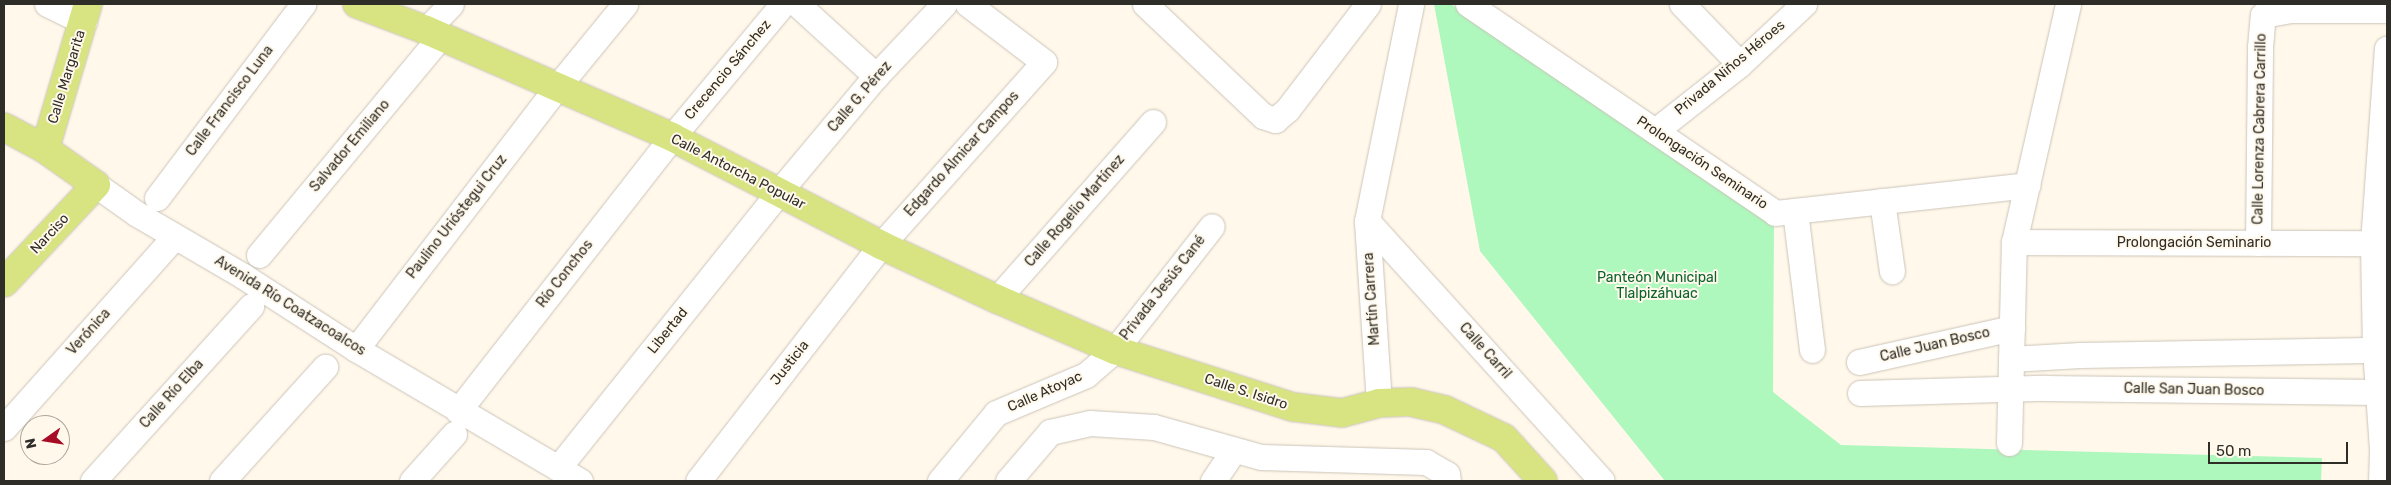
<!DOCTYPE html>
<meta charset="utf-8">
<style>
body{margin:0}
#map{position:relative;width:2391px;height:485px;overflow:hidden;background:#fff8eb;font-family:Rubik,sans-serif}
div>[style]{position:absolute}
.green>*{inset:0;background:#aef7bd}
.roads{filter:drop-shadow(0 0 1px #cbc4b8) drop-shadow(0 0 1px #cbc4b8)}
.minor>*{height:25px;margin:-12.5px;padding:0 12.5px;transform-origin:12.5px;border-radius:12.5px;background:#fff}
.major>*{height:28px;margin:-14px;padding:0 14px;transform-origin:14px;border-radius:14px;background:#d8e482}
span{translate:-50% -50%;white-space:nowrap;text-align:center;line-height:1.15;-webkit-text-stroke:4px #fff8eb;paint-order:stroke}
.street-label{font-size:14px;color:#2f2d28}
.park-label{font-size:14px;color:#0b642e}
.frame{position:absolute;inset:0;border:5px solid #2f2d28;pointer-events:none}
.north{position:absolute;left:20px;top:415px;width:50px;height:50px;box-sizing:border-box;background:#fff8eb;border:1px solid #aca79d;border-radius:50%;rotate:257deg;font-size:14px;font-weight:700;line-height:20px;text-align:center;color:#2f2d28}
.north::after{content:'';display:block;margin:auto;width:18px;height:22px;background:#a60c26;clip-path:polygon(50% 0,100% 100%,50% 72%,0 100%)}
.scale{position:absolute;left:2208px;top:442px;width:140px;height:22px;box-sizing:border-box;border:2px solid #2f2d28;border-top:0;padding-left:6px;font-size:15px;line-height:18px;white-space:nowrap;color:#2f2d28;-webkit-text-stroke:4px #fff8eb;paint-order:stroke}
</style>
<div id="map">
<div class="green">
<div style="clip-path:polygon(1434px 4px,1451px 4px,1774px 225px,1773px 392px,1841px 445px,2322px 458px,2321px 481px,1665px 481px,1480px 251px)"></div>
</div>
<div class="roads">
<div class="minor">
<div style="left:47px;top:4px;width:41px;rotate:25.9deg"></div>
<div style="left:797px;top:4px;width:107px;rotate:42.3deg"></div>
<div style="left:1145px;top:4px;width:163px;rotate:43.5deg"></div>
<div style="left:1263px;top:116px;width:13px;rotate:18deg"></div>
<div style="left:1275px;top:120px;width:16px;rotate:-40deg"></div>
<div style="left:1287px;top:110px;width:133px;rotate:-52.6deg"></div>
<div style="left:1468px;top:4px;width:371px;rotate:34.2deg"></div>
<div style="left:1775px;top:213px;width:254px;rotate:-6.3deg"></div>
<div style="left:1682px;top:4px;width:83px;rotate:46deg"></div>
<div style="left:426px;top:30px;width:36px;rotate:-46deg"></div>
<div style="left:1655px;top:131px;width:108px;rotate:-38.2deg"></div>
<div style="left:1740px;top:64px;width:88px;rotate:-43.2deg"></div>
<div style="left:96px;top:185px;width:50px;rotate:35.3deg"></div>
<div style="left:137px;top:214px;width:123px;rotate:30.3deg"></div>
<div style="left:243px;top:276px;width:135px;rotate:32.9deg"></div>
<div style="left:356px;top:349px;width:260px;rotate:30.5deg"></div>
<div style="left:157px;top:198px;width:243px;rotate:-53deg"></div>
<div style="left:1882px;top:201px;width:71px;rotate:81.9deg"></div>
<div style="left:1795px;top:211px;width:140px;rotate:83deg"></div>
<div style="left:1367px;top:221px;width:350px;rotate:47.9deg"></div>
<div style="left:2014px;top:242px;width:359px;rotate:0.2deg"></div>
<div style="left:2258px;top:243px;width:196px;rotate:-89.4deg"></div>
<div style="left:2260px;top:47px;width:32px;rotate:-85deg"></div>
<div style="left:2263px;top:15px;width:27px;rotate:-10deg"></div>
<div style="left:2290px;top:10px;width:97px"></div>
<div style="left:259px;top:255px;width:283px;rotate:-50.3deg"></div>
<div style="left:997px;top:299px;width:236px;rotate:-48.6deg"></div>
<div style="left:356px;top:349px;width:332px;rotate:-52.5deg"></div>
<div style="left:558px;top:86px;width:106px;rotate:-50.7deg"></div>
<div style="left:2011px;top:359px;width:69px;rotate:-3.3deg"></div>
<div style="left:2080px;top:355px;width:295px;rotate:-1deg"></div>
<div style="left:1859px;top:362px;width:157px;rotate:-12.5deg"></div>
<div style="left:1860px;top:393px;width:184px;rotate:-1.6deg"></div>
<div style="left:2044px;top:388px;width:334px;rotate:0.7deg"></div>
<div style="left:1379px;top:403px;width:182px;rotate:-93.8deg"></div>
<div style="left:1367px;top:221px;width:221px;rotate:-78.5deg"></div>
<div style="left:458px;top:411px;width:348px;rotate:-52deg"></div>
<div style="left:672px;top:137px;width:173px;rotate:-50.2deg"></div>
<div style="left:4px;top:428px;width:256px;rotate:-48.3deg"></div>
<div style="left:2009px;top:443px;width:201px;rotate:-88.6deg"></div>
<div style="left:2014px;top:242px;width:244px;rotate:-77.2deg"></div>
<div style="left:558px;top:468px;width:352px;rotate:-51.3deg"></div>
<div style="left:778px;top:193px;width:153px;rotate:-50.1deg"></div>
<div style="left:876px;top:76px;width:99px;rotate:-46.6deg"></div>
<div style="left:93px;top:481px;width:236px;rotate:-47.9deg"></div>
<div style="left:222px;top:481px;width:154px;rotate:-47.9deg"></div>
<div style="left:412px;top:481px;width:63px;rotate:-48.2deg"></div>
<div style="left:698px;top:481px;width:299px;rotate:-52.2deg"></div>
<div style="left:881px;top:245px;width:245px;rotate:-48.3deg"></div>
<div style="left:1044px;top:62px;width:96px;rotate:-142.7deg"></div>
<div style="left:940px;top:481px;width:88px;rotate:-50.5deg"></div>
<div style="left:996px;top:413px;width:98px;rotate:-22.9deg"></div>
<div style="left:1086px;top:375px;width:38px;rotate:-41deg"></div>
<div style="left:1115px;top:350px;width:157px;rotate:-52deg"></div>
<div style="left:1008px;top:481px;width:65px;rotate:-49.4deg"></div>
<div style="left:1050px;top:432px;width:41px;rotate:-12.7deg"></div>
<div style="left:1090px;top:423px;width:64px;rotate:3.6deg"></div>
<div style="left:1154px;top:427px;width:111px;rotate:15.7deg"></div>
<div style="left:1261px;top:457px;width:165px;rotate:1.7deg"></div>
<div style="left:1426px;top:462px;width:24px;rotate:30deg"></div>
<div style="left:1447px;top:474px;width:7px;rotate:82deg"></div>
<div style="left:1213px;top:481px;width:37px;rotate:-56deg"></div>
<div style="left:2381px;top:481px;width:32px;rotate:-88deg"></div>
<div style="left:2382px;top:449px;width:99px;rotate:-94deg"></div>
<div style="left:2375px;top:350px;width:107px;rotate:-91.1deg"></div>
<div style="left:2373px;top:243px;width:195px;rotate:-85.9deg"></div>
</div>
<div class="major">
<div style="left:357px;top:4px;width:74px;rotate:20.6deg"></div>
<div style="left:426px;top:30px;width:268px;rotate:23.5deg"></div>
<div style="left:672px;top:137px;width:235px;rotate:27.3deg"></div>
<div style="left:881px;top:245px;width:128px;rotate:25deg"></div>
<div style="left:997px;top:299px;width:129px;rotate:23.4deg"></div>
<div style="left:1115px;top:350px;width:187px;rotate:17.8deg"></div>
<div style="left:1293px;top:407px;width:49px;rotate:7deg"></div>
<div style="left:1342px;top:413px;width:38px;rotate:-15deg"></div>
<div style="left:1379px;top:403px;width:32px;rotate:-2deg"></div>
<div style="left:1411px;top:402px;width:35px;rotate:13deg"></div>
<div style="left:1445px;top:410px;width:65px;rotate:25.4deg"></div>
<div style="left:1504px;top:438px;width:58px;rotate:47.8deg"></div>
<div style="left:4px;top:127px;width:47px;rotate:28.2deg"></div>
<div style="left:45px;top:149px;width:62px;rotate:35.2deg"></div>
<div style="left:96px;top:185px;width:134px;rotate:133.2deg"></div>
<div style="left:45px;top:149px;width:151px;rotate:-73.5deg"></div>
</div>
</div>
<div class="street-label">
<span style="left:1730px;top:68px;rotate:-40deg">Privada Niños Héroes</span>
<span style="left:728px;top:70px;rotate:-50deg">Crecencio Sánchez</span>
<span style="left:67px;top:77px;rotate:-73deg">Calle Margarita</span>
<span style="left:860px;top:97px;rotate:-49deg">Calle G. Pérez</span>
<span style="left:230px;top:101px;rotate:-53deg">Calle Francisco Luna</span>
<span style="left:2260px;top:129px;rotate:-89deg">Calle Lorenza Cabrera Carrillo</span>
<span style="left:350px;top:146px;rotate:-50deg">Salvador Emiliano</span>
<span style="left:962px;top:154px;rotate:-48deg">Edgardo Almicar Campos</span>
<span style="left:1702px;top:163px;rotate:34deg">Prolongación Seminario</span>
<span style="left:738px;top:172px;rotate:27deg">Calle Antorcha Popular</span>
<span style="left:1075px;top:211px;rotate:-49deg">Calle Rogelio Martínez</span>
<span style="left:457px;top:217px;rotate:-52deg">Paulino Urióstegui Cruz</span>
<span style="left:50px;top:234px;rotate:-47deg">Narciso</span>
<span style="left:2194px;top:243px">Prolongación Seminario</span>
<span style="left:565px;top:274px;rotate:-52deg">Río Conchos</span>
<span style="left:1163px;top:288px;rotate:-52deg">Privada Jesús Cané</span>
<span style="left:1372px;top:299px;rotate:-94deg">Martín Carrera</span>
<span style="left:290px;top:306px;rotate:32deg">Avenida Río Coatzacoalcos</span>
<span style="left:668px;top:331px;rotate:-51deg">Libertad</span>
<span style="left:89px;top:332px;rotate:-48deg">Verónica</span>
<span style="left:1935px;top:345px;rotate:-13deg">Calle Juan Bosco</span>
<span style="left:1485px;top:351px;rotate:48deg">Calle Carril</span>
<span style="left:790px;top:363px;rotate:-52deg">Justicia</span>
<span style="left:2194px;top:390px;rotate:1deg">Calle San Juan Bosco</span>
<span style="left:1045px;top:392px;rotate:-24deg">Calle Atoyac</span>
<span style="left:1246px;top:392px;rotate:18deg">Calle S. Isidro</span>
<span style="left:172px;top:394px;rotate:-48deg">Calle Río Elba</span>
</div>
<div class="park-label">
<span style="left:1657px;top:286px">Panteón Municipal<br>Tlalpizáhuac</span>
</div>
<div class="frame"></div>
<div class="north">N</div>
<div class="scale">50 m</div>
</div>
